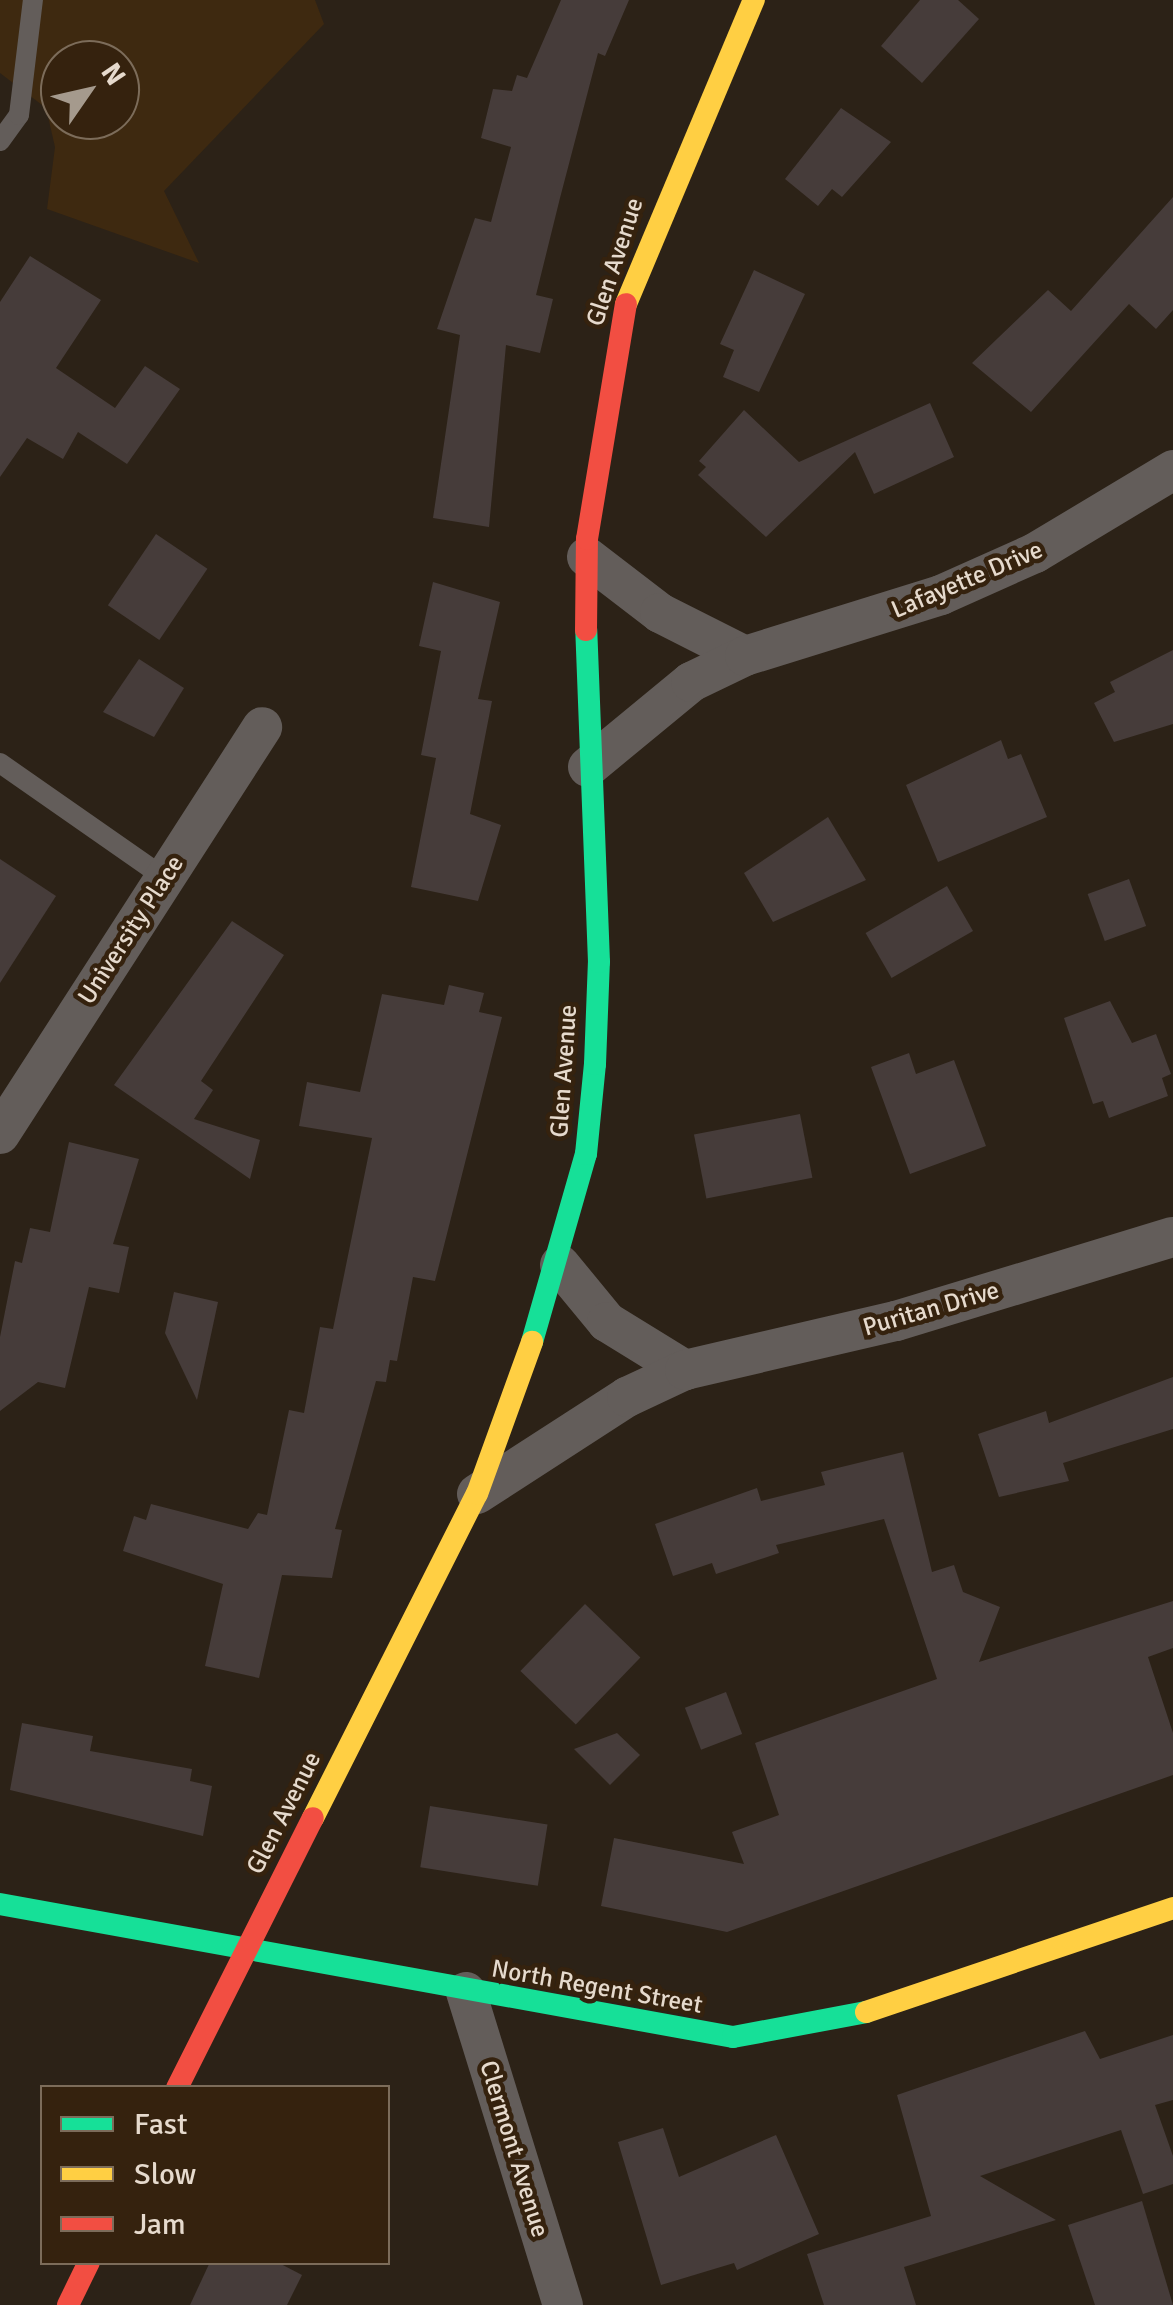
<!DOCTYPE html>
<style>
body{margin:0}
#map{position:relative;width:1173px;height:2305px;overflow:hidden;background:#2c2217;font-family:Signika,sans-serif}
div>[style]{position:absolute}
.built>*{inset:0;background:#3e2910}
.building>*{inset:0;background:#463c3a;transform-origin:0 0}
.lane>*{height:20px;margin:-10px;padding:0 10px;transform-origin:10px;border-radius:10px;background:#635d5a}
.street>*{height:40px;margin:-20px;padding:0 20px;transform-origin:20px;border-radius:20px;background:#635d5a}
.fast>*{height:22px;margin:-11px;padding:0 11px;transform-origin:11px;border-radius:11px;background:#16e098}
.slow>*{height:22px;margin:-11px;padding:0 11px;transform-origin:11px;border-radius:11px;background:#ffcf43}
.jam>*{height:22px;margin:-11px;padding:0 11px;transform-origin:11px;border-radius:11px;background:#f24e42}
span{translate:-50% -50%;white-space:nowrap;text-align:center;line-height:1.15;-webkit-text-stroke:9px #35220e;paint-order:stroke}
.street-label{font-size:25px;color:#e6dacd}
.legend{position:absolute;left:40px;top:2085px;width:350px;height:180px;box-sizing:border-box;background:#35220e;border:2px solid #7c6c5a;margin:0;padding:12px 18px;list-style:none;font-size:30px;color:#e6dacd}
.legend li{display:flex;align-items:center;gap:20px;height:50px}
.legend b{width:50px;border:2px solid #7c6c5a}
.north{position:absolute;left:40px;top:40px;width:100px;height:100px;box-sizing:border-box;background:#35220e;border:2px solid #7c6c5a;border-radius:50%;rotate:56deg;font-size:28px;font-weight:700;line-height:40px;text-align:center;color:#e6dacd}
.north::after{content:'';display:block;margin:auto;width:35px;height:45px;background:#a59a8d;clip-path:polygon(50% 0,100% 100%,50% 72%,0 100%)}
</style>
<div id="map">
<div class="built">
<div style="clip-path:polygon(evenodd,0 0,315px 0,324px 24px,164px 191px,199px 263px,47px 209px,55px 147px,46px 108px,0 73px,0 0,60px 60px,120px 60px,120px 120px,60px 120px,60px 60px)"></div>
</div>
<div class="building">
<div style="clip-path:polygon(561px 0,629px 0,605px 56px,598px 53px,560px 198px,536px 295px,553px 299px,540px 353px,506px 345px,489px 527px,433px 518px,460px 335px,437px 329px,475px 218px,491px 222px,511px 147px,481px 138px,493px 89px,512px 91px,517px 75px,527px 78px)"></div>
<div style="clip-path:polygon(920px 0,958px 0,979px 19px,922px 83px,881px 46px)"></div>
<div style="clip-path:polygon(841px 108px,891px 142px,842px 197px,832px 189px,818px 206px,785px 179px)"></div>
<div style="clip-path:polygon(1173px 197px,1173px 310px,1156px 329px,1129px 304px,1031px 412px,972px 363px,1048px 290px,1071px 311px)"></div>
<div style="clip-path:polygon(30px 256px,101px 300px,56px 368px,115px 408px,145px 366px,180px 389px,127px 464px,78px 432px,63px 459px,27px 438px,0 477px,0 302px)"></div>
<div style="clip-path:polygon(754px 270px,805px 294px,759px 392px,723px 377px,734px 350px,720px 344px)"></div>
<div style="clip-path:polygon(930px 403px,954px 457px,874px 494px,855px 452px,766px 537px,698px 475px,706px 467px,699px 461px,744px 410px,799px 462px)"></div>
<div style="left:156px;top:534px;width:62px;height:86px;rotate:34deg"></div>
<div style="clip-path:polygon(433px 582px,500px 602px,478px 699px,492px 701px,470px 814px,501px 825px,478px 901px,411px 887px,436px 758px,421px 755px,441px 651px,419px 646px)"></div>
<div style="clip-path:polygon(1173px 650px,1173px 724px,1114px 742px,1094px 703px,1115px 692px,1110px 682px)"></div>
<div style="clip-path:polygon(139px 659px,184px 688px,154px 737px,103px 712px)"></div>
<div style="clip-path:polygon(1001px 740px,1008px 759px,1021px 754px,1047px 817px,938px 862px,906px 785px)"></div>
<div style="clip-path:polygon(828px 817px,866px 880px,773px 922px,744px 873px)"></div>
<div style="clip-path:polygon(0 859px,56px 896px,0 983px)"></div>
<div style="left:1129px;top:879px;width:50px;height:44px;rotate:70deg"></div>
<div style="left:947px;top:886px;width:52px;height:94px;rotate:60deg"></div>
<div style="clip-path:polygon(232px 921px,284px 955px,201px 1081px,213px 1090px,194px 1119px,260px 1140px,250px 1179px,114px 1085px)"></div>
<div style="clip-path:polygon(449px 985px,484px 993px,479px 1012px,502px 1017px,435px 1281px,413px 1277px,397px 1361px,390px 1360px,386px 1382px,376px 1381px,335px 1529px,342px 1530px,332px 1578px,282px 1575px,259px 1678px,205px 1666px,223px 1584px,123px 1551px,134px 1516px,146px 1520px,151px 1504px,248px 1529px,258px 1513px,267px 1515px,289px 1410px,304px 1413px,320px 1327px,333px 1329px,372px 1138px,299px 1126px,307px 1082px,360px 1092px,382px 994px,444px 1005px)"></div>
<div style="clip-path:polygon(1110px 1001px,1132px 1043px,1156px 1034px,1171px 1074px,1162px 1078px,1168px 1096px,1109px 1118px,1103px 1101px,1093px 1104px,1064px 1018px)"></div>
<div style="clip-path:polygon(909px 1053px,916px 1074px,954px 1060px,986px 1146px,910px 1174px,871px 1067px)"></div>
<div style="left:800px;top:1114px;width:65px;height:108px;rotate:79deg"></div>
<div style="clip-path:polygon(69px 1142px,139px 1159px,113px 1244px,129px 1247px,119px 1293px,89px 1287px,65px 1388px,38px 1382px,0 1411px,0 1337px,15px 1261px,22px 1263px,30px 1228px,50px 1232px)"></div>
<div style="clip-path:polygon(174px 1292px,218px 1302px,197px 1400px,165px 1333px)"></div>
<div style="clip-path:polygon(1173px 1377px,1173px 1429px,1063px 1463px,1069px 1481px,999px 1497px,978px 1434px,1046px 1411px,1049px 1423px)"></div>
<div style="clip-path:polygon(903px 1452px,932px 1572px,954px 1565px,963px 1592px,1000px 1607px,979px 1662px,1173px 1601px,1173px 1648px,1148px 1657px,1173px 1733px,1173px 1775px,727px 1932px,601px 1906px,614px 1838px,744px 1864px,732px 1832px,779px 1815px,755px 1743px,937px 1679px,884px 1519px,776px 1545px,779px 1553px,716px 1574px,712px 1563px,673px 1576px,655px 1524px,757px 1488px,761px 1501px,825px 1485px,821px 1472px)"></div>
<div style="left:585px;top:1604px;width:77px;height:93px;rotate:44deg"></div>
<div style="left:726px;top:1692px;width:45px;height:44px;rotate:69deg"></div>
<div style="clip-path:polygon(22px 1723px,93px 1736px,90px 1751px,192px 1769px,190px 1781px,212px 1786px,203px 1836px,10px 1790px)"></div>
<div style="clip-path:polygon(617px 1733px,640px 1755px,610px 1785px,574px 1749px)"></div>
<div style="left:430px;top:1806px;width:119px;height:62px;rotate:9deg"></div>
<div style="clip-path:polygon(1085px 2031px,1100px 2059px,1173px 2035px,1173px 2100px,1155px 2105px,1173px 2156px,1173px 2184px,1143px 2194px,1121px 2130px,980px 2176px,1056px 2220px,904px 2267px,916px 2305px,824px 2305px,807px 2254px,931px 2216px,897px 2095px)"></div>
<div style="clip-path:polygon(663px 2128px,679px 2177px,776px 2135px,819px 2234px,737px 2270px,734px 2263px,661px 2285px,618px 2142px)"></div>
<div style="clip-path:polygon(1142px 2201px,1173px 2305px,1095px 2305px,1068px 2225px)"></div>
<div style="clip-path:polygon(210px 2262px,277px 2262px,302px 2275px,287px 2305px,190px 2305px)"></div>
</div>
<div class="lane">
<div style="left:0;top:141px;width:32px;rotate:-54deg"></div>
<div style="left:19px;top:115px;width:116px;rotate:-83.1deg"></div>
<div style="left:0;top:763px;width:201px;rotate:34.9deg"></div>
</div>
<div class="street">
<div style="left:587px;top:557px;width:92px;rotate:37.5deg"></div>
<div style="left:660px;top:613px;width:95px;rotate:26.8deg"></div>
<div style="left:588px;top:767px;width:134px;rotate:-39.5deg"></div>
<div style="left:691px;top:682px;width:60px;rotate:-25.7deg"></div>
<div style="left:745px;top:656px;width:205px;rotate:-17.3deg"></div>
<div style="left:941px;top:595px;width:103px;rotate:-24.1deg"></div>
<div style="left:1035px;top:553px;width:161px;rotate:-31deg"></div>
<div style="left:0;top:1134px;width:484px;rotate:-57.2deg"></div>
<div style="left:560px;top:1265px;width:74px;rotate:50.5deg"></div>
<div style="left:607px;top:1322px;width:92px;rotate:31.6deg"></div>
<div style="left:477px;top:1494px;width:179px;rotate:-32.9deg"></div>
<div style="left:627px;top:1397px;width:64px;rotate:-25deg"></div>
<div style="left:685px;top:1370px;width:217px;rotate:-13.1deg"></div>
<div style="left:896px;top:1321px;width:289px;rotate:-16.9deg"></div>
<div style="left:466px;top:1992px;width:328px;rotate:72.8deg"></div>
</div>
<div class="fast">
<div style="left:532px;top:1342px;width:196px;rotate:-74deg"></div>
<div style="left:586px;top:1154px;width:90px;rotate:-84.3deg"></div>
<div style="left:595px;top:1064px;width:102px;rotate:-87.8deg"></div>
<div style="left:599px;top:962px;width:332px;rotate:-92.2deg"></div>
<div style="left:0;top:1904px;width:745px;rotate:10.28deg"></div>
<div style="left:733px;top:2037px;width:135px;rotate:-10.6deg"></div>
</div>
<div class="slow">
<div style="left:626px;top:304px;width:330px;rotate:-67.2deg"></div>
<div style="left:313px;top:1818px;width:363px;rotate:-63.2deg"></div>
<div style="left:477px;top:1494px;width:162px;rotate:-70.1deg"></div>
<div style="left:866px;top:2012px;width:324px;rotate:-18.7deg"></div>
</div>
<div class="jam">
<div style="left:586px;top:630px;width:91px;rotate:-89.4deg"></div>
<div style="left:587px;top:539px;width:238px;rotate:-80.6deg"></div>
<div style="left:177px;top:2088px;width:302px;rotate:-63.3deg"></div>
<div style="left:68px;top:2305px;width:48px;rotate:-64deg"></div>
</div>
<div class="street-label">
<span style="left:615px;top:262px;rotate:-72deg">Glen Avenue</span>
<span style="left:967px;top:580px;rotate:-23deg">Lafayette Drive</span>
<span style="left:131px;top:930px;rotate:-57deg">University Place</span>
<span style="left:564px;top:1071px;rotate:-86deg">Glen Avenue</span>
<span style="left:931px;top:1309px;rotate:-16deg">Puritan Drive</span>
<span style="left:284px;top:1813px;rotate:-63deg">Glen Avenue</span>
<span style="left:597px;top:1987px;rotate:10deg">North Regent Street</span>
<span style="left:514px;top:2149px;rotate:73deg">Clermont Avenue</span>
</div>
<ul class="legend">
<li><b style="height:12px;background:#16e098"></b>Fast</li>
<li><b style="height:12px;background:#ffcf43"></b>Slow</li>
<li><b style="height:12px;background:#f24e42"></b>Jam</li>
</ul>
<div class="north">N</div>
</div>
